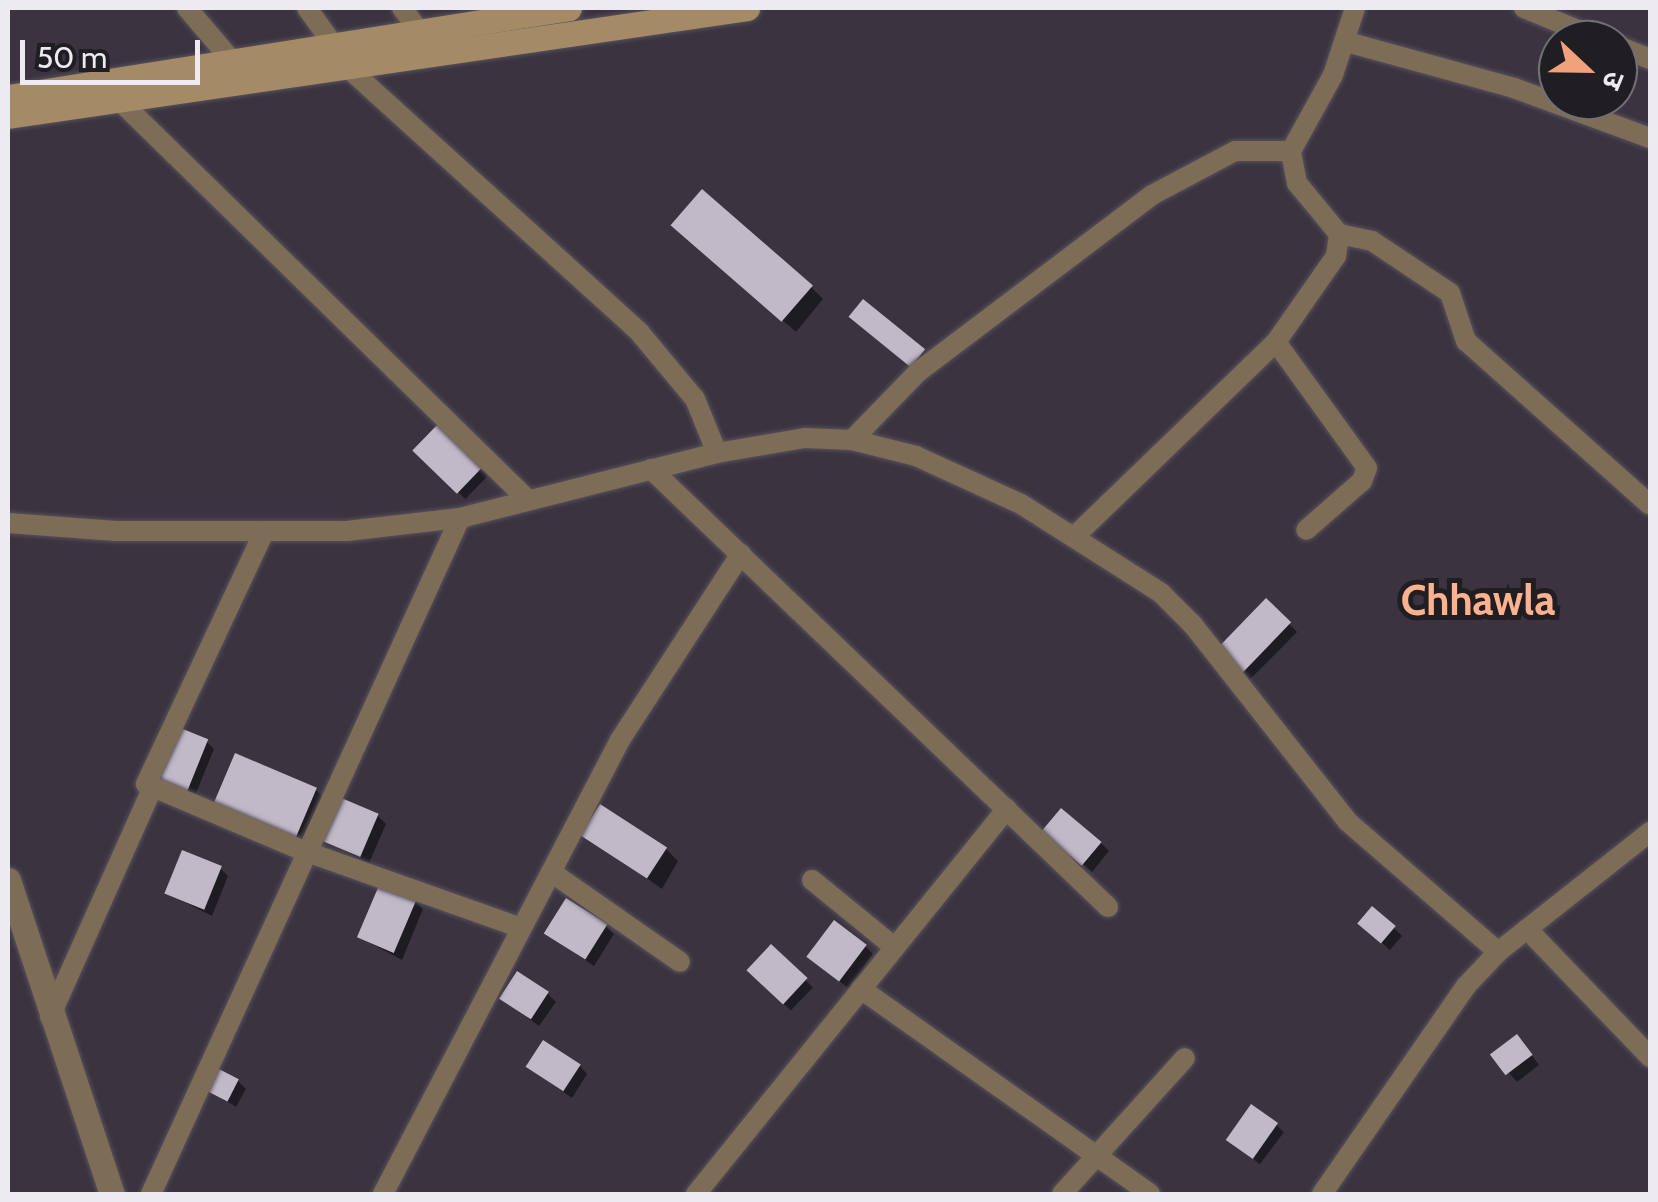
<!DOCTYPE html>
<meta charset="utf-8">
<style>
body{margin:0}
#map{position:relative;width:1658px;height:1202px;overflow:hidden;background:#3b3440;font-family:Cabin,"Noto Sans Devanagari",sans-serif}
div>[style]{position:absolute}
.shadow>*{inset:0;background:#0007;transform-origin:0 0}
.building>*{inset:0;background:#c2b9c8;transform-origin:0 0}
.roads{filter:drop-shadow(0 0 2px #58515c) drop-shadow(0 0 2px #58515c)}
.minor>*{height:20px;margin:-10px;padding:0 10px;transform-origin:10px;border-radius:10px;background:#7d6d56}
.tertiary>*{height:25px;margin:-12.5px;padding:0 12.5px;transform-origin:12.5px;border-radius:12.5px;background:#7d6d56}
.secondary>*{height:25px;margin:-12.5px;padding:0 12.5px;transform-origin:12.5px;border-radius:12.5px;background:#a48b66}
span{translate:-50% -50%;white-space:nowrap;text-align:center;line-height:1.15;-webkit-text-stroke:10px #201d23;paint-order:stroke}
.district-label{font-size:42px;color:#fcb18f;font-weight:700}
.frame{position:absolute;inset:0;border:10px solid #eeeaf2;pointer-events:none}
.north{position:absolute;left:1538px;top:20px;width:100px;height:100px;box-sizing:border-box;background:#201d23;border:2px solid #726f76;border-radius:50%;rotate:112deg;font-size:28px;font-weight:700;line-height:40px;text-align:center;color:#eeeaf2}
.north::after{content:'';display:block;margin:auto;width:35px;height:45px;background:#f1a17c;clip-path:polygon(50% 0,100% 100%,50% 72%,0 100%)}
.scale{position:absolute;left:20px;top:40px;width:180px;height:45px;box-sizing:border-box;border:5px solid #eeeaf2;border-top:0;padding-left:12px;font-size:30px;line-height:35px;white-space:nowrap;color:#eeeaf2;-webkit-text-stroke:8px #201d23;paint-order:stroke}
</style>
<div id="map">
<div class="shadow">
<div style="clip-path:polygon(687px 237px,811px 287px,823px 299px,796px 332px)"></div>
<div style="left:438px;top:428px;width:69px;height:32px;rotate:44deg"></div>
<div style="left:1266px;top:601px;width:44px;height:66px;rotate:45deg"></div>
<div style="clip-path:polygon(206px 741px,214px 749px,192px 803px,160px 790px)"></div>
<div style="clip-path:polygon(236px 756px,316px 790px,329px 803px,307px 854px)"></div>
<div style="clip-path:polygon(378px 816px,386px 824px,369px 863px,324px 840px)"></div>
<div style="clip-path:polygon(582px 833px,666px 849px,678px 861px,662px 889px)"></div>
<div style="clip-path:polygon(1053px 839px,1101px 843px,1109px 851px,1092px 872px)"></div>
<div style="clip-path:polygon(220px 868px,228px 876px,212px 916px,167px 893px)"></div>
<div style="clip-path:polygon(415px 901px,423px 909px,402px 960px,359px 937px)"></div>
<div style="clip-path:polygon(606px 926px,614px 934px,594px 966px,547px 934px)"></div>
<div style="clip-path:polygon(1394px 928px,1402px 936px,1390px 950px,1368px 931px)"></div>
<div style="clip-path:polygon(866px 947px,873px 954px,848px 988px,817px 964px)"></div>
<div style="left:772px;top:948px;width:57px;height:32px;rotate:44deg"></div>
<div style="clip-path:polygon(548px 994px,556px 1002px,539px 1026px,502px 999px)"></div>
<div style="clip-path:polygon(1524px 1045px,1539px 1065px,1517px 1082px,1494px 1056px)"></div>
<div style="clip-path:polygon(580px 1066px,587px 1074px,572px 1098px,528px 1067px)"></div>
<div style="clip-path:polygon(238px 1081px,246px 1089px,236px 1107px,205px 1087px)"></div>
<div style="clip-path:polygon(1276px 1125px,1284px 1132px,1260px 1164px,1236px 1147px)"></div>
</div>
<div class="building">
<div style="left:702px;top:189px;width:147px;height:48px;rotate:41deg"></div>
<div style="left:863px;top:299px;width:80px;height:23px;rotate:39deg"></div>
<div style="left:438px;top:424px;width:62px;height:37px;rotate:44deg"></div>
<div style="left:1266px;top:598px;width:35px;height:71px;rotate:44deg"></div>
<div style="left:173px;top:725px;width:38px;height:62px;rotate:22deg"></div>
<div style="left:235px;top:753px;width:89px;height:60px;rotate:23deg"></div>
<div style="left:339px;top:797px;width:43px;height:47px;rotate:23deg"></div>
<div style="left:600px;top:804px;width:80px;height:37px;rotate:33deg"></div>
<div style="left:1061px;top:808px;width:53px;height:31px;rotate:40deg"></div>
<div style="left:182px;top:850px;width:43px;height:47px;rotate:22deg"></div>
<div style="left:380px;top:883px;width:40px;height:59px;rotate:23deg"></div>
<div style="left:566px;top:898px;width:49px;height:42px;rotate:32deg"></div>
<div style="left:1372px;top:906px;width:31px;height:23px;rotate:40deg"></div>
<div style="left:834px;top:920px;width:41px;height:46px;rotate:37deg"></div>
<div style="left:771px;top:944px;width:50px;height:36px;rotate:43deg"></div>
<div style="left:517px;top:971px;width:38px;height:33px;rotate:33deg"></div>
<div style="left:1517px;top:1034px;width:26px;height:34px;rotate:53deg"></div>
<div style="left:543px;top:1040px;width:45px;height:32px;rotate:33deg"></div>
<div style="left:213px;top:1066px;width:29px;height:25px;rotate:27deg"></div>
<div style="left:1251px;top:1104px;width:33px;height:44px;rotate:35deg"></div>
</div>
<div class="roads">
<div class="minor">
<div style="left:187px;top:8px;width:71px;rotate:49.6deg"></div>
<div style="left:307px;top:8px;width:48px;rotate:54.3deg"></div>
<div style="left:402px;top:8px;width:31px;rotate:53deg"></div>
<div style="left:1524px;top:8px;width:84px;rotate:22.3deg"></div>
<div style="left:1347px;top:42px;width:173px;rotate:15.4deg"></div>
<div style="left:1514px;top:88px;width:145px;rotate:20.2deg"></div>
<div style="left:1618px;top:46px;width:35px;rotate:22deg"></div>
<div style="left:346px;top:66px;width:397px;rotate:42.2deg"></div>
<div style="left:640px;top:333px;width:86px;rotate:50.2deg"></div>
<div style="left:695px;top:399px;width:58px;rotate:67.8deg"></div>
<div style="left:118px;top:99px;width:573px;rotate:44.36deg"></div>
<div style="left:1339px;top:234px;width:34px;rotate:12deg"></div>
<div style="left:1372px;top:241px;width:94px;rotate:33.7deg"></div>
<div style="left:1450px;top:293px;width:51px;rotate:71.6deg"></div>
<div style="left:1466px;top:341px;width:246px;rotate:41.7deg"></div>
<div style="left:1276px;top:342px;width:155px;rotate:54.2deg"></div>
<div style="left:1367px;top:468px;width:14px;rotate:111deg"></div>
<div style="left:1362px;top:481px;width:74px;rotate:138.8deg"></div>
<div style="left:852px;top:440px;width:95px;rotate:-45.9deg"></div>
<div style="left:918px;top:372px;width:293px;rotate:-37.1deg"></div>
<div style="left:1152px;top:195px;width:94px;rotate:-27.9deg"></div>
<div style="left:1235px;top:151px;width:56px"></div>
<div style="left:651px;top:469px;width:633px;rotate:43.78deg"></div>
<div style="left:8px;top:523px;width:108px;rotate:4.2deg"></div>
<div style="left:116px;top:531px;width:231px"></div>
<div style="left:347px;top:531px;width:114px;rotate:-6.6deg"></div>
<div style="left:460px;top:518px;width:265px;rotate:-14.2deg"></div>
<div style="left:717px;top:453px;width:89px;rotate:-9.7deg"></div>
<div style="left:805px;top:438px;width:47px;rotate:2.4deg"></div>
<div style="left:852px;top:440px;width:66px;rotate:14deg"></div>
<div style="left:916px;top:456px;width:115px;rotate:24.6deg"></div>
<div style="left:1021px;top:504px;width:166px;rotate:32.4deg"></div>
<div style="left:1161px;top:593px;width:45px;rotate:45deg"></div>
<div style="left:1193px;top:625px;width:249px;rotate:51.8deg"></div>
<div style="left:1347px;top:821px;width:200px;rotate:40.9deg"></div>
<div style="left:263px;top:534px;width:276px;rotate:115.1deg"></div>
<div style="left:146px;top:784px;width:172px;rotate:23deg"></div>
<div style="left:304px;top:851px;width:230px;rotate:19.5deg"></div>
<div style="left:1076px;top:535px;width:278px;rotate:-44deg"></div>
<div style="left:1276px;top:342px;width:105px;rotate:-55.1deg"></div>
<div style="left:1336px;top:256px;width:22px;rotate:-82deg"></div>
<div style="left:1339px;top:234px;width:66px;rotate:-129.5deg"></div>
<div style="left:1297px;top:183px;width:33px;rotate:-101deg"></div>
<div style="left:1291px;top:151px;width:87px;rotate:-61.1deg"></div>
<div style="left:1333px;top:75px;width:71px;rotate:-71.8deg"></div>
<div style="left:551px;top:872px;width:157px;rotate:34.9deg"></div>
<div style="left:812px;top:880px;width:104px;rotate:39.2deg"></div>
<div style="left:1527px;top:929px;width:178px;rotate:46.1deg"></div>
<div style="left:861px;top:989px;width:354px;rotate:35.3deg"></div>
<div style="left:50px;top:1017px;width:250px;rotate:-65.9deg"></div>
<div style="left:151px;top:1194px;width:743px;rotate:-65.43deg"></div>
<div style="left:383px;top:1194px;width:512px;rotate:-62.43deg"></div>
<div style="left:620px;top:740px;width:222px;rotate:-57deg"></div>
<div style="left:696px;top:1194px;width:495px;rotate:-51.1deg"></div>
<div style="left:1062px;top:1194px;width:183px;rotate:-47.9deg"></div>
<div style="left:1322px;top:1194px;width:253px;rotate:-55.3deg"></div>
<div style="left:1466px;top:986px;width:47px;rotate:-46.7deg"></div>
<div style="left:1498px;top:952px;width:194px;rotate:-38.3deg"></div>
</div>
<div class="tertiary">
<div style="left:8px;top:880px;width:331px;rotate:71.7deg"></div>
</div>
<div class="secondary">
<div style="left:8px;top:97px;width:568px;rotate:-9.01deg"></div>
<div style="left:8px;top:116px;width:747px;rotate:-8.31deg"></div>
</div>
</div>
<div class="district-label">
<span style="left:1478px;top:600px">Chhawla</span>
</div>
<div class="frame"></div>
<div class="north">उ</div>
<div class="scale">50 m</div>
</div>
